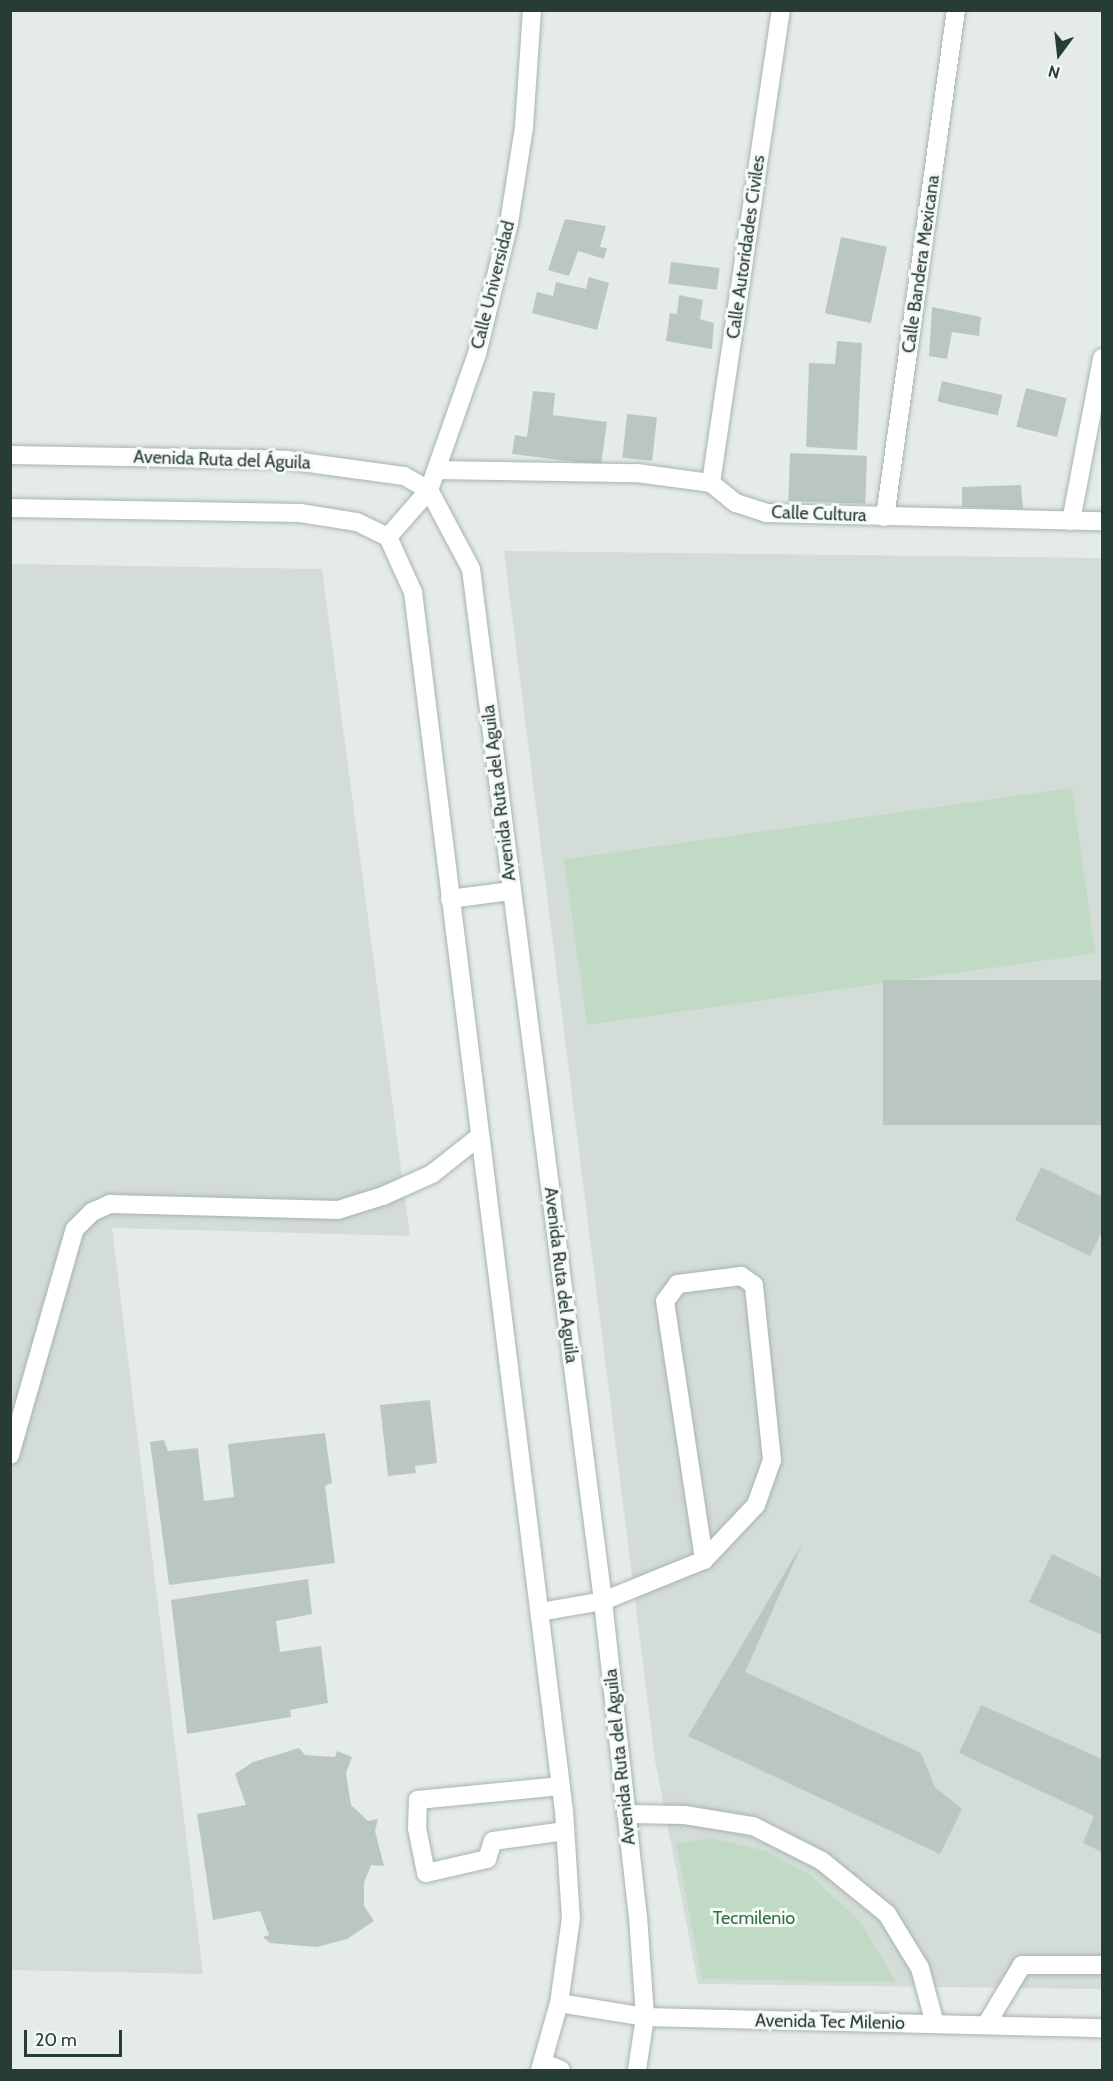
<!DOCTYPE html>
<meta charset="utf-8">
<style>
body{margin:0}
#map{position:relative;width:1113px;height:2081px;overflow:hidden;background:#e5ece8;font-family:Cabin,sans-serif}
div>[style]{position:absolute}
.built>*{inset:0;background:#d3dcd7}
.green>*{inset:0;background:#c1dac5;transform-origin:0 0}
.building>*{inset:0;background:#bac7c1;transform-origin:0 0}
.roads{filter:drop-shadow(0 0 2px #a8b4ae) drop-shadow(0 0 2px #a8b4ae)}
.minor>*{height:18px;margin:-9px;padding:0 9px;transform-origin:9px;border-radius:9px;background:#fff}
span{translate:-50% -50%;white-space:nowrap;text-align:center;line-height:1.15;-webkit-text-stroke:6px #f5f9f7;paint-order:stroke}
.street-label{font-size:18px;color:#263c34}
.park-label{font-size:18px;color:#356e45}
.frame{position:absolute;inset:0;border:12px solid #263c34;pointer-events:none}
.north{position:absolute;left:1029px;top:24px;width:60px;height:60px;-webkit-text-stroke:4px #f5f9f7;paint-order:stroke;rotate:195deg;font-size:16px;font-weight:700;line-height:24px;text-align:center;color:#263c34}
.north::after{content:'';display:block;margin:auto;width:21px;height:27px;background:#263c34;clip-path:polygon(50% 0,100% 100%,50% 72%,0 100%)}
.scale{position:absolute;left:24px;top:2030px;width:98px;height:27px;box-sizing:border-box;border:3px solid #263c34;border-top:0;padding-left:8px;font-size:18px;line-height:21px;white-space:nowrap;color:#263c34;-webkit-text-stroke:4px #f5f9f7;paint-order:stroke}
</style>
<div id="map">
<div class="built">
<div style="clip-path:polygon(504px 551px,1102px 558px,1102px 1989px,698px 1984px,655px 1760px)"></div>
<div style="clip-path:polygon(11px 564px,322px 569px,410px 1236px,112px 1228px,203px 1974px,11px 1970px)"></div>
</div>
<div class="green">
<div style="left:1072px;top:788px;width:167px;height:513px;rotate:82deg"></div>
<div style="clip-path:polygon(712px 1838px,766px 1851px,809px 1874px,861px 1923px,896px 1982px,702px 1979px,676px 1843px)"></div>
</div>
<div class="building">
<div style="clip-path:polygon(565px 219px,606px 226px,600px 247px,607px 248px,604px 259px,578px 251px,569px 276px,548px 270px)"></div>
<div style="left:841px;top:237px;width:47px;height:78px;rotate:12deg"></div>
<div style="left:671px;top:262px;width:49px;height:22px;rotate:7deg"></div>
<div style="clip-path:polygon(589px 277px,609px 283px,597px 330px,532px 313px,537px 292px,553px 296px,556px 282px,586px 289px)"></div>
<div style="clip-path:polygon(679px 295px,703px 300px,700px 319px,714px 323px,712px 349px,666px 341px,670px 313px,677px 314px)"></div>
<div style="clip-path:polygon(932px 307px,981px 317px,979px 336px,952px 332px,947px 359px,929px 356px)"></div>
<div style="clip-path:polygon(837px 341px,862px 343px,857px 450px,806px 447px,809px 363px,835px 364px)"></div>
<div style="left:942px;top:381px;width:62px;height:21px;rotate:13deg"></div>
<div style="left:1026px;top:388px;width:42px;height:40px;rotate:14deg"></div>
<div style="clip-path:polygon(533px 391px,555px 393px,553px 415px,607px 422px,601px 465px,512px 454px,515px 435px,527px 437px)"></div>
<div style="left:627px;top:414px;width:30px;height:44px;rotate:6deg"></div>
<div style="left:790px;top:453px;width:77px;height:48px;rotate:2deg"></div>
<div style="clip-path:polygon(1021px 485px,1023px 509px,962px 507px,962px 487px)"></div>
<div style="left:1102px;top:980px;width:145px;height:219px;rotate:90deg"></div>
<div style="clip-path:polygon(1041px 1167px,1102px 1197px,1102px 1231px,1090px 1256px,1015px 1220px)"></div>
<div style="clip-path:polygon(430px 1400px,437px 1463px,415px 1466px,416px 1473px,388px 1476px,380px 1405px)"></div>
<div style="clip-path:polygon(325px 1433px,332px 1483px,325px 1486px,335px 1563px,169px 1585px,150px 1442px,164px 1440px,168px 1451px,198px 1448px,204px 1501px,234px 1497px,228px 1444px)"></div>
<div style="clip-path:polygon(803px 1542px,745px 1672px,921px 1753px,935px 1787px,962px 1809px,940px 1854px,688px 1736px)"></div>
<div style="clip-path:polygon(1052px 1554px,1102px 1578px,1102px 1635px,1029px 1602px)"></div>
<div style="clip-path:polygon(308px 1579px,312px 1614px,276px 1621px,280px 1652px,321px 1646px,328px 1703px,290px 1710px,291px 1717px,187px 1734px,171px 1600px)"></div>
<div style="clip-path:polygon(981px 1705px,1102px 1759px,1102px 1852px,1083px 1843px,1094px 1816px,959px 1753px)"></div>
<div style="clip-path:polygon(299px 1748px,305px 1755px,335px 1757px,337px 1751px,352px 1757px,346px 1773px,351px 1805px,368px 1821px,378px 1819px,375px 1831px,384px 1866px,371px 1865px,364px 1883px,364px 1906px,374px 1921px,347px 1939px,317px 1947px,270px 1943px,263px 1937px,269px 1935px,260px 1911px,213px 1920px,197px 1814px,246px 1805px,235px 1774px,253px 1762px)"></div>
</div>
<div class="roads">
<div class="minor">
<div style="left:10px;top:455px;width:277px;rotate:1deg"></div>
<div style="left:287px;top:460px;width:118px;rotate:7.8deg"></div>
<div style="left:404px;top:476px;width:29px;rotate:29deg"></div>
<div style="left:429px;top:490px;width:89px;rotate:62deg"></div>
<div style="left:471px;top:569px;width:1040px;rotate:82.71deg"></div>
<div style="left:603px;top:1601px;width:317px;rotate:83.7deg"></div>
<div style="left:638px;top:1916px;width:101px;rotate:86deg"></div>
<div style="left:645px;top:2017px;width:54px;rotate:98.6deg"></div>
<div style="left:437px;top:470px;width:200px;rotate:0.9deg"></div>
<div style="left:637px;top:473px;width:75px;rotate:7.7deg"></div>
<div style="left:711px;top:483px;width:32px;rotate:39deg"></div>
<div style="left:736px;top:503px;width:32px;rotate:18deg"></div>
<div style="left:766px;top:513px;width:336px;rotate:1.4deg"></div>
<div style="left:711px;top:483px;width:478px;rotate:-81.6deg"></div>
<div style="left:10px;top:508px;width:290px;rotate:1deg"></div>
<div style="left:300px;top:513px;width:58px;rotate:9deg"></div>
<div style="left:357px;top:522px;width:34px;rotate:26deg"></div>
<div style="left:885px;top:517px;width:512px;rotate:-82.03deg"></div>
<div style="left:1071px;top:521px;width:166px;rotate:-79.2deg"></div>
<div style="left:388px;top:537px;width:60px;rotate:65.6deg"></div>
<div style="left:413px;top:592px;width:1228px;rotate:82.94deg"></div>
<div style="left:564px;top:1811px;width:107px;rotate:86.3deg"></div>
<div style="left:571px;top:1918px;width:86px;rotate:98deg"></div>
<div style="left:559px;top:2003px;width:70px;rotate:105.8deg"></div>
<div style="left:388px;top:537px;width:62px;rotate:-48.9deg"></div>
<div style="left:429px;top:490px;width:144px;rotate:-70.6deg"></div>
<div style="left:477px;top:354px;width:135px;rotate:-76.3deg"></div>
<div style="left:509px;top:223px;width:97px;rotate:-81.1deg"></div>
<div style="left:524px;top:127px;width:117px;rotate:-86.1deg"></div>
<div style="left:450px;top:899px;width:62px;rotate:-7.5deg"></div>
<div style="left:10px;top:1455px;width:235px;rotate:-74deg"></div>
<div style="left:75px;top:1229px;width:24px;rotate:-45deg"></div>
<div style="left:92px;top:1212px;width:20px;rotate:-24deg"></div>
<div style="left:110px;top:1204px;width:228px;rotate:1.5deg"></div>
<div style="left:338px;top:1210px;width:47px;rotate:-17.3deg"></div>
<div style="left:383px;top:1196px;width:54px;rotate:-24.2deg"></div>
<div style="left:432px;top:1174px;width:61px;rotate:-38.4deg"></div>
<div style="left:540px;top:1612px;width:64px;rotate:-9.9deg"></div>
<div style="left:603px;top:1601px;width:109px;rotate:-22.1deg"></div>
<div style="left:704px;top:1560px;width:76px;rotate:-46.6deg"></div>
<div style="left:756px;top:1505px;width:48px;rotate:-70.4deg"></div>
<div style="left:772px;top:1460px;width:176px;rotate:-95.9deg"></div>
<div style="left:754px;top:1285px;width:16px;rotate:-145deg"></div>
<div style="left:741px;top:1276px;width:64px;rotate:172.8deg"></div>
<div style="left:678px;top:1284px;width:21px;rotate:127deg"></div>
<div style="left:665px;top:1301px;width:262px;rotate:81.4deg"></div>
<div style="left:561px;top:1786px;width:144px;rotate:174.4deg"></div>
<div style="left:418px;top:1800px;width:28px;rotate:92deg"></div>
<div style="left:417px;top:1828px;width:46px;rotate:78.7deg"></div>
<div style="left:426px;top:1873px;width:63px;rotate:-12.9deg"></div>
<div style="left:487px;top:1859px;width:19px;rotate:-72deg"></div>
<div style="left:493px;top:1841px;width:73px;rotate:-7.9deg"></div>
<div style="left:626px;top:1814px;width:59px;rotate:1deg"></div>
<div style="left:685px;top:1815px;width:69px;rotate:9.2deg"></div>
<div style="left:753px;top:1826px;width:77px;rotate:26.9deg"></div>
<div style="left:822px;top:1861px;width:84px;rotate:39.2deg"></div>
<div style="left:887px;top:1914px;width:63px;rotate:58.6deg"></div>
<div style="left:920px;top:1968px;width:58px;rotate:75deg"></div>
<div style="left:559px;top:2003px;width:87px;rotate:9.2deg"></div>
<div style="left:645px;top:2017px;width:457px;rotate:1.4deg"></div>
<div style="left:986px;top:2025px;width:70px;rotate:-59deg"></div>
<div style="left:1022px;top:1965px;width:80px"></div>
<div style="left:544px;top:2063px;width:18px;rotate:22deg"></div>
</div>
</div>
<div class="street-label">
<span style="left:746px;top:247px;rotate:-82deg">Calle Autoridades Civiles</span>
<span style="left:921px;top:264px;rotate:-82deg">Calle Bandera Mexicana</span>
<span style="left:493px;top:285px;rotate:-76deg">Calle Universidad</span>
<span style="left:222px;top:460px;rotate:2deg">Avenida Ruta del Águila</span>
<span style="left:819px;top:514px;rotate:2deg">Calle Cultura</span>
<span style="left:499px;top:793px;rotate:-97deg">Avenida Ruta del Aguila</span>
<span style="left:561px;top:1275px;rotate:83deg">Avenida Ruta del Aguila</span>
<span style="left:620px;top:1757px;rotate:-96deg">Avenida Ruta del Aguila</span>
<span style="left:830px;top:2022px;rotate:1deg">Avenida Tec Milenio</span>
</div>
<div class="park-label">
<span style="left:754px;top:1918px">Tecmilenio</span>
</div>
<div class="frame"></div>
<div class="north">N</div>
<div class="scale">20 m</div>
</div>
